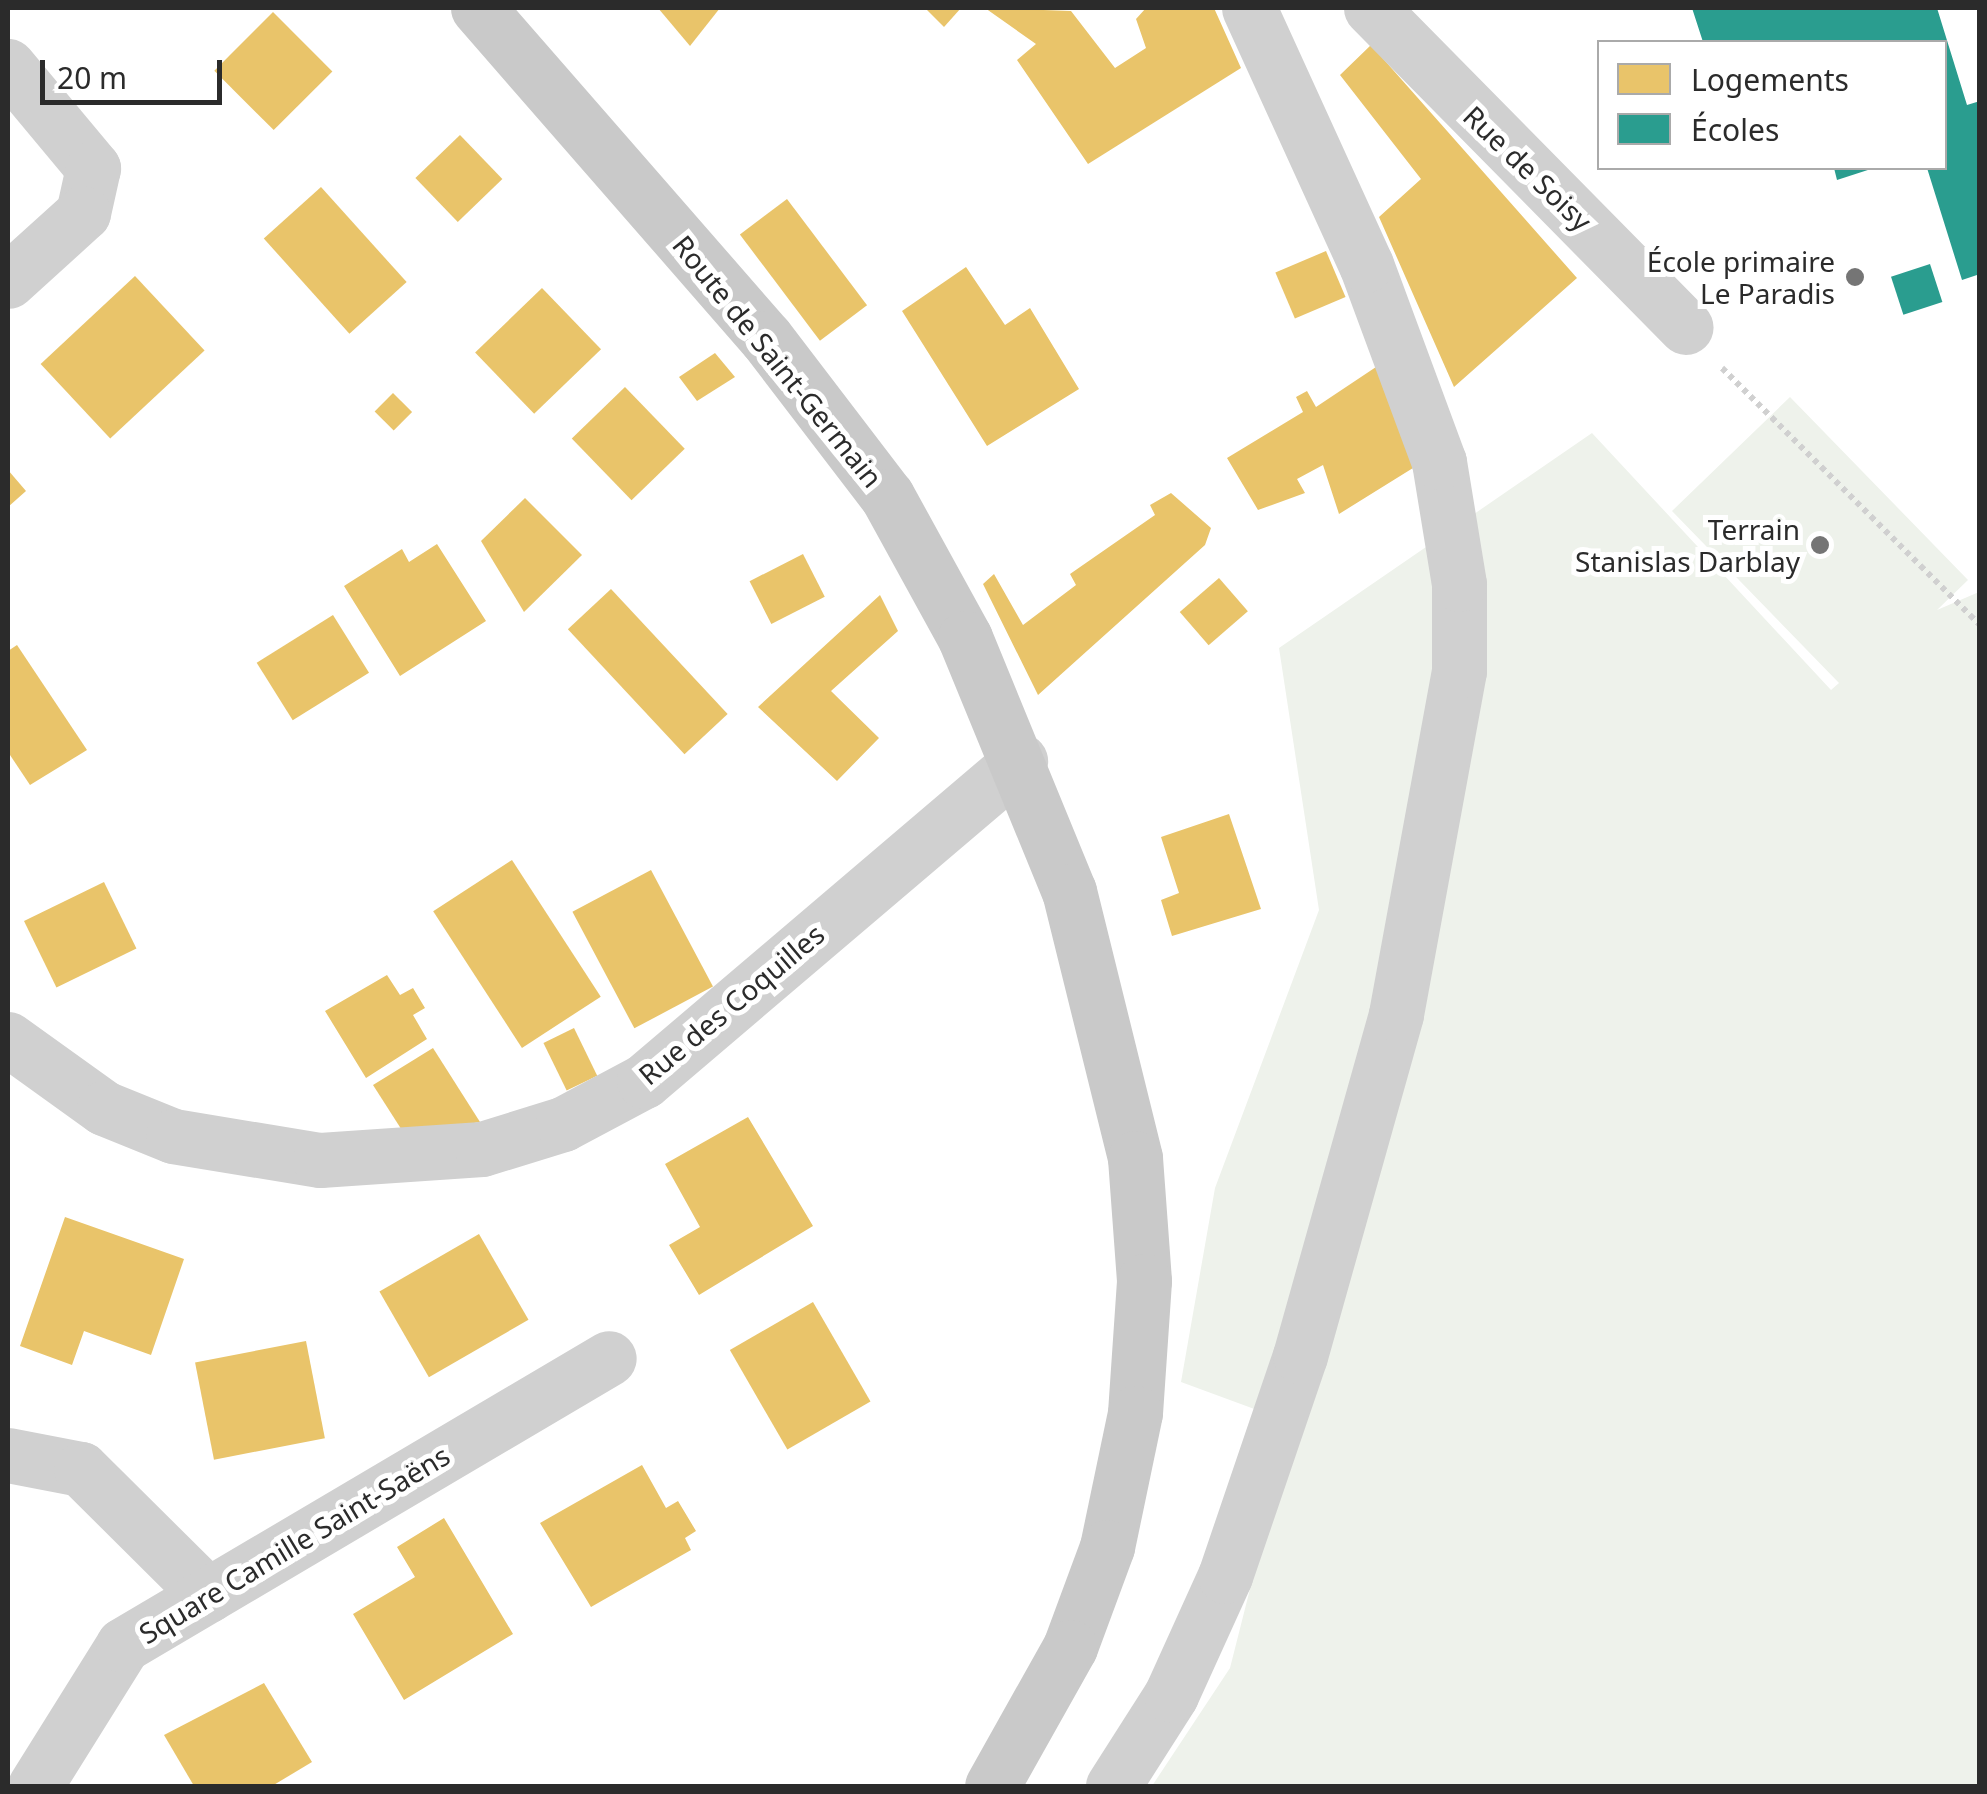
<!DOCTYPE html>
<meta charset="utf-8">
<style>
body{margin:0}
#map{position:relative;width:1987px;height:1794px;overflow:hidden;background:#fff;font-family:"Noto Sans",sans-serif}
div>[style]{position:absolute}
.green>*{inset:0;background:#eef2eb}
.homes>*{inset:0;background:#e9c46a;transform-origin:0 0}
.schools>*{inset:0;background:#2a9d8f;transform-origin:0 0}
.path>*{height:6px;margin-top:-3px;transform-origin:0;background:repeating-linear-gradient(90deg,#d0d0d0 0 5px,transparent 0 10px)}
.minor>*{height:55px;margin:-27.5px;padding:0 27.5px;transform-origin:27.5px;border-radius:27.5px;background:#d0d0d0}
.secondary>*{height:55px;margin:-27.5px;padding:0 27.5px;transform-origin:27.5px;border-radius:27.5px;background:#c9c9c9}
.dots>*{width:28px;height:28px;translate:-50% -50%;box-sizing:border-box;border:5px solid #fff;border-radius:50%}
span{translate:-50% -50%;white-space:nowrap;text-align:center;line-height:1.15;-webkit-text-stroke:10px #fff;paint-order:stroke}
.street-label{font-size:28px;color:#2b2b2b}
.poi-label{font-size:28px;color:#2b2b2b}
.right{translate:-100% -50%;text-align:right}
.frame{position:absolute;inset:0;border:10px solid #2b2b2b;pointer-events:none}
.legend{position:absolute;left:1597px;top:40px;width:350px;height:130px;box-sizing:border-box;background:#fff;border:2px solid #aaa;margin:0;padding:12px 18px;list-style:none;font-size:30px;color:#2b2b2b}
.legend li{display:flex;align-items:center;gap:20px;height:50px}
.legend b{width:50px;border:2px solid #aaa}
.scale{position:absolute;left:40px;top:60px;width:182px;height:45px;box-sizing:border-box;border:5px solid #2b2b2b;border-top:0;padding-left:12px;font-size:30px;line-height:35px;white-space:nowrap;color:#2b2b2b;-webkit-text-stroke:8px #fff;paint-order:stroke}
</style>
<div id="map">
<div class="green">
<div style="clip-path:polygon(1790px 397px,1968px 580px,1937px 610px,1979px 592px,1979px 1786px,1152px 1786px,1230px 1668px,1292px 1423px,1181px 1382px,1215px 1188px,1319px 910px,1279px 648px,1592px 433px,1831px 690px,1839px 683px,1672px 511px)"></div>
</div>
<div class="homes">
<div style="clip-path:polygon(658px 8px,720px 8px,690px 46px)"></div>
<div style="clip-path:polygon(925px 8px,961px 8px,944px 27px)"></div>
<div style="clip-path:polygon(985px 8px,1071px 11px,1115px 68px,1146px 48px,1136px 19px,1146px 8px,1214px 8px,1241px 68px,1088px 164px,1017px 60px,1036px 44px)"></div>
<div style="left:273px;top:12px;width:84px;height:83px;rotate:45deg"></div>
<div style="clip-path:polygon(1371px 45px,1577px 278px,1454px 387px,1379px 217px,1421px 179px,1340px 75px)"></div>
<div style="left:460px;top:135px;width:61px;height:62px;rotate:46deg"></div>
<div style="left:321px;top:187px;width:128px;height:77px;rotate:48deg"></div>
<div style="left:787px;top:199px;width:133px;height:59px;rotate:53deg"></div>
<div style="left:1326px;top:251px;width:50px;height:55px;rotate:67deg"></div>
<div style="clip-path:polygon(966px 267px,1005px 325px,1030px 308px,1079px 389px,987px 446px,902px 311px)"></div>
<div style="left:135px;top:276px;width:102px;height:129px;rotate:47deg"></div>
<div style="left:542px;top:288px;width:85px;height:93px;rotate:46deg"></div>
<div style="clip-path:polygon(715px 353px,735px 377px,697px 401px,679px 377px)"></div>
<div style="clip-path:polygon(1379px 365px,1413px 468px,1339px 514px,1323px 465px,1297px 479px,1305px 493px,1258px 510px,1227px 458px,1303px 412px,1296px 397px,1307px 391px,1316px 407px)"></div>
<div style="left:625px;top:387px;width:86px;height:74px;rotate:46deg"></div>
<div style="left:393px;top:393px;width:27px;height:26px;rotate:45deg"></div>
<div style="clip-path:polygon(8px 470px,26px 491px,8px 507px)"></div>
<div style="clip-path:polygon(1171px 493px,1211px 528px,1205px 545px,1038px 695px,983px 584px,994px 574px,1023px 625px,1076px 585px,1070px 574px,1155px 515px,1150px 505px)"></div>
<div style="clip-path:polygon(525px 498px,582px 555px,524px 612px,481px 541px)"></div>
<div style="clip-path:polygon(437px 544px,486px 621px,400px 676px,344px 586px,402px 549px,409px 562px)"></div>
<div style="left:803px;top:554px;width:48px;height:60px;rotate:63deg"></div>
<div style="left:1219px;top:578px;width:44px;height:52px;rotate:49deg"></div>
<div style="left:611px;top:589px;width:171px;height:59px;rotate:47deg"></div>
<div style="clip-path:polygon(880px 595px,898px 631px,831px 691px,879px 738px,837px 781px,758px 707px)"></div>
<div style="left:333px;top:615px;width:68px;height:90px;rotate:58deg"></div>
<div style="clip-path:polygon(17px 645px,87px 750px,30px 785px,8px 752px,8px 651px)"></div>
<div style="clip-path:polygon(1229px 814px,1261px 909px,1172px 936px,1161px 900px,1179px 893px,1161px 837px)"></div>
<div style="left:512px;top:860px;width:163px;height:94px;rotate:57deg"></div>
<div style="left:651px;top:870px;width:132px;height:89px;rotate:62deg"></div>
<div style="left:104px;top:882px;width:74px;height:89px;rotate:64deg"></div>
<div style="clip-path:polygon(387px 975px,400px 995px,413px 988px,425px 1008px,413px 1015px,427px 1039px,366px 1078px,325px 1011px)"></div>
<div style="left:574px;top:1028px;width:53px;height:34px;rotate:64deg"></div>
<div style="clip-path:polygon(433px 1048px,480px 1122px,405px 1135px,373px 1085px)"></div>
<div style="clip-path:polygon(748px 1117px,813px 1226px,699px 1295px,669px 1245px,700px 1227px,665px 1164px)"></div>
<div style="clip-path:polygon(65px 1217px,184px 1259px,151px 1355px,84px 1331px,72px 1365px,20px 1346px)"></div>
<div style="left:479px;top:1234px;width:99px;height:115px;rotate:60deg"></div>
<div style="left:813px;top:1302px;width:115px;height:96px;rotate:60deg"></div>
<div style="left:306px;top:1341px;width:99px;height:113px;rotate:79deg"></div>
<div style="clip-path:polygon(642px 1465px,666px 1508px,678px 1501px,696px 1531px,685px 1538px,691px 1550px,591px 1607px,540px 1523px)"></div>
<div style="clip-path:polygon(444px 1518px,513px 1634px,404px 1700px,353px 1614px,415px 1577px,397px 1547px)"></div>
<div style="clip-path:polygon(264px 1683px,312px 1762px,272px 1786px,194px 1786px,164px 1735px)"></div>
</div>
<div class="schools">
<div style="clip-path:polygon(1692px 8px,1937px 8px,1967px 105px,1980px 101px,1980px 274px,1962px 280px,1927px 168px,1944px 168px,1944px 42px,1703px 42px)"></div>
<div style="clip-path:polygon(1834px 168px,1874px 168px,1837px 180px)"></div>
<div style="left:1930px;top:264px;width:40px;height:41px;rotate:72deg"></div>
</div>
<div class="path">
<div style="left:1722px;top:368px;width:364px;rotate:44.9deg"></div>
</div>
<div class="minor">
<div style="left:1371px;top:8px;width:448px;rotate:45.4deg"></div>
<div style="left:8px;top:66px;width:133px;rotate:50.2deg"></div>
<div style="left:93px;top:168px;width:46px;rotate:102.5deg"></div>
<div style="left:83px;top:213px;width:101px;rotate:137.8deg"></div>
<div style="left:8px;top:1039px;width:118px;rotate:35.7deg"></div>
<div style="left:104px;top:1108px;width:74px;rotate:22.1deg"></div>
<div style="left:173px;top:1136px;width:149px;rotate:9.3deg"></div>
<div style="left:320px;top:1160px;width:162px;rotate:-3.9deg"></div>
<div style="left:482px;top:1149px;width:85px;rotate:-17.2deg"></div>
<div style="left:563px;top:1124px;width:92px;rotate:-28deg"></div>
<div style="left:644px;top:1081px;width:494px;rotate:-40.4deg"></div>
<div style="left:8px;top:1455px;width:74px;rotate:10.9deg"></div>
<div style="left:81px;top:1469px;width:179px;rotate:44.8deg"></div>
<div style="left:35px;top:1786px;width:166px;rotate:-58deg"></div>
<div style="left:123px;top:1645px;width:564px;rotate:-30.56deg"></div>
<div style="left:1113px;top:1786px;width:108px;rotate:-57.5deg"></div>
<div style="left:1171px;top:1695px;width:131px;rotate:-65.6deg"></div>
<div style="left:1225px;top:1576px;width:232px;rotate:-71.2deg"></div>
<div style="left:1300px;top:1356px;width:355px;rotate:-74.3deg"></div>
<div style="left:1396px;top:1014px;width:349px;rotate:-79.6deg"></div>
<div style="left:1459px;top:671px;width:87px;rotate:-90deg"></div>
<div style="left:1459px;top:584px;width:124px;rotate:-99.3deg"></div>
<div style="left:1439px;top:462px;width:210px;rotate:-110.3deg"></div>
<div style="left:1366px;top:265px;width:282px;rotate:-114.5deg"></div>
</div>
<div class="secondary">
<div style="left:478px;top:8px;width:438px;rotate:48.9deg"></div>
<div style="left:766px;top:338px;width:199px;rotate:52.6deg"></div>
<div style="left:887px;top:496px;width:162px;rotate:61.2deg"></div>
<div style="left:965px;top:638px;width:274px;rotate:67.7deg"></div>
<div style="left:1069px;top:891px;width:275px;rotate:76.1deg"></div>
<div style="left:1135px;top:1158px;width:123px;rotate:85.8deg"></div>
<div style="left:1144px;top:1281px;width:132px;rotate:93.9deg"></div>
<div style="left:1135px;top:1413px;width:137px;rotate:101.8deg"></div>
<div style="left:1107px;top:1547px;width:107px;rotate:110.3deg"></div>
<div style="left:1070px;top:1647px;width:159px;rotate:119.3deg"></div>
</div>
<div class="dots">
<div style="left:1855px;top:277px;background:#757575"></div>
<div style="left:1820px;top:545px;background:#757575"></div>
</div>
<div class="street-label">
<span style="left:1528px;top:168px;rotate:44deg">Rue de Soisy</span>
<span style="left:778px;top:361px;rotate:51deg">Route de Saint-Germain</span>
<span style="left:731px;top:1004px;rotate:-40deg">Rue des Coquilles</span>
<span style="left:294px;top:1544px;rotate:-31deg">Square Camille Saint-Saëns</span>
</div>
<div class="poi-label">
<span class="right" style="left:1835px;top:277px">École primaire<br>Le Paradis</span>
<span class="right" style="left:1800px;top:545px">Terrain<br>Stanislas Darblay</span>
</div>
<div class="frame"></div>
<ul class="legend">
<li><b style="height:28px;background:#e9c46a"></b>Logements</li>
<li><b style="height:28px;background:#2a9d8f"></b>Écoles</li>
</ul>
<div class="scale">20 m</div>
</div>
